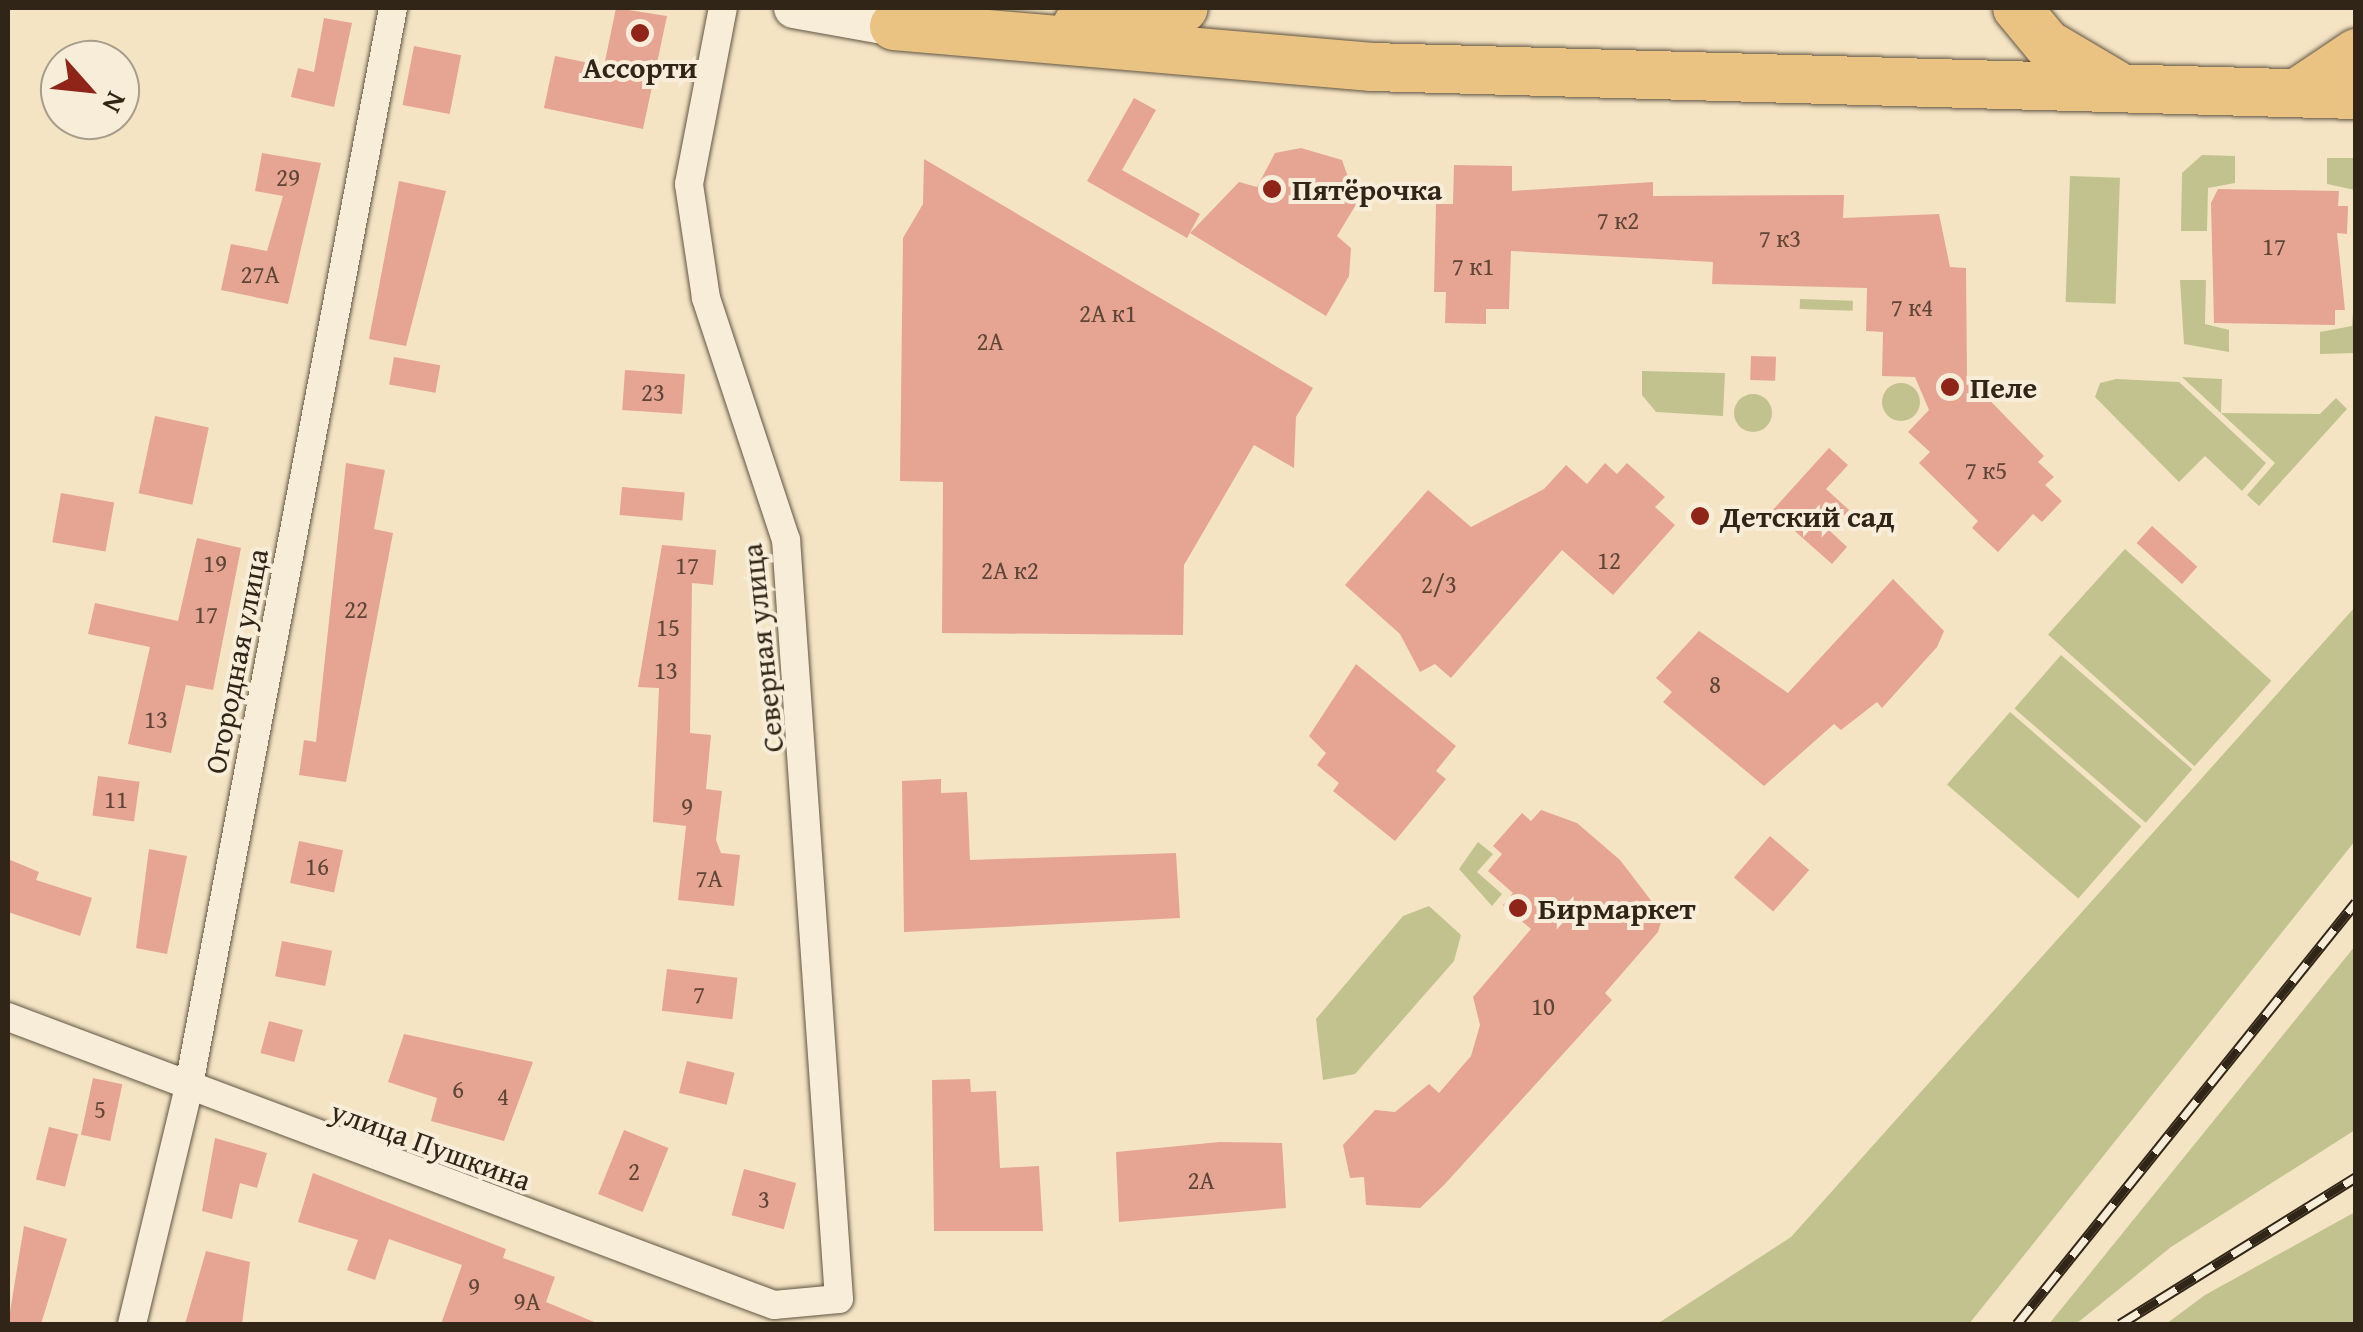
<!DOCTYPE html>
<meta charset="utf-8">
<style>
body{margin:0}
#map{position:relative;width:2363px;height:1332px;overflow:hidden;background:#f4e4c4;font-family:"Gentium Book Plus",serif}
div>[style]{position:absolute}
.green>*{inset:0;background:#c2c28f;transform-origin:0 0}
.round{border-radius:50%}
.building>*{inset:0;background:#e6a593;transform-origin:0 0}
.roads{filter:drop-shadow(0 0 2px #625542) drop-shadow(0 0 2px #625542)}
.minor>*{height:28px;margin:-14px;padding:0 14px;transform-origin:14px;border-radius:14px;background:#f8edd9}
.secondary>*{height:40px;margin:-20px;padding:0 20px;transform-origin:20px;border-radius:20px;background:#f8edd9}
.trunk>*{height:48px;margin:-24px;padding:0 24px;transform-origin:24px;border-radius:24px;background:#eac282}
.rail>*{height:11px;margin-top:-5.5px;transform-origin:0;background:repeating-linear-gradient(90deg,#f8edd9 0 22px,#312517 0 44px);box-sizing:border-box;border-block:2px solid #312517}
.dots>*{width:28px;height:28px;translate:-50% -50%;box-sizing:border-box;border:5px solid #f8edd9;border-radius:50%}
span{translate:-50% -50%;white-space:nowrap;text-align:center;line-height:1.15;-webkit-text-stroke:8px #f8edd9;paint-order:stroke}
.number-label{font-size:25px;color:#5e4536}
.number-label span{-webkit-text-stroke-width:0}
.poi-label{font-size:30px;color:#312517;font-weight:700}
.left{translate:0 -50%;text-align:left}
.street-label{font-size:30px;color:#312517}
.frame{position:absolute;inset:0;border:10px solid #312517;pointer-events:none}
.north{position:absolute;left:40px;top:40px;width:100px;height:100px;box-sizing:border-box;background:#f8edd9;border:2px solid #a89d8b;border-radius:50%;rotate:117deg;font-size:28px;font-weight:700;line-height:40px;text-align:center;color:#312517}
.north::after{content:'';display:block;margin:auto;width:35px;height:45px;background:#8f2418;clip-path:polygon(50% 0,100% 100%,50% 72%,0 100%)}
</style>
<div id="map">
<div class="green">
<div style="clip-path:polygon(2202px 155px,2235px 156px,2235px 183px,2208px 188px,2207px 231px,2181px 231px,2182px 173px)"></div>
<div style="clip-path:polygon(2327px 158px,2355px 158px,2355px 190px,2327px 184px)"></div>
<div style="left:2070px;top:176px;width:50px;height:126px;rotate:2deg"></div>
<div style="clip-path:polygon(2180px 280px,2206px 280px,2205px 324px,2229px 330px,2229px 352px,2184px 344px)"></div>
<div style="clip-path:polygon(2355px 284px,2355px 353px,2320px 354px,2320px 332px,2352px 326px)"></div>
<div style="left:1800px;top:299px;width:53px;height:10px;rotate:2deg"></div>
<div style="clip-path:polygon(1642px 371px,1725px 373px,1723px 416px,1656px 412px,1642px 395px)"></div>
<div style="clip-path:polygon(2182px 377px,2222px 379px,2221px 413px,2320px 414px,2336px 398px,2347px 409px,2259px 506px,2247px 495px,2275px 463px)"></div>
<div style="clip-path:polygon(2116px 379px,2179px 382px,2266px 463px,2242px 491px,2205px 456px,2179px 482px,2095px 397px,2100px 383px)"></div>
<div class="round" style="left:1882px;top:383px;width:38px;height:38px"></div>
<div class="round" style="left:1734px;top:394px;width:38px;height:38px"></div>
<div style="left:2125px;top:549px;width:197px;height:115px;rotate:42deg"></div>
<div style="clip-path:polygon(2355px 607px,2355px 841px,1969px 1324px,1657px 1324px,1791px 1237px)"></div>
<div style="left:2061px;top:655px;width:174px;height:71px;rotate:41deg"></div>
<div style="left:2010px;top:712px;width:174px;height:96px;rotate:41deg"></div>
<div style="clip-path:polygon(1478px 842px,1493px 854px,1477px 872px,1502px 894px,1492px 906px,1459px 869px)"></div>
<div style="clip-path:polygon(1429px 906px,1461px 935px,1454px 961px,1355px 1074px,1323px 1080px,1316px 1019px,1403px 916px)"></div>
<div style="clip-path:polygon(2355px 946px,2355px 1130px,2171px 1247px,2076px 1324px,2049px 1324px)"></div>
<div style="clip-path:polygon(2355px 1212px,2355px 1324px,2166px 1324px,2205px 1295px)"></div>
</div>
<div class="building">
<div style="clip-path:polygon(616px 8px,667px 16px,643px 129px,544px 108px,555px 56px,604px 66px)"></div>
<div style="clip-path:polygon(324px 18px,352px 23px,334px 107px,291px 97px,298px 68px,314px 72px)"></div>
<div style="left:414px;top:46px;width:48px;height:60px;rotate:11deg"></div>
<div style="clip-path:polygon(1134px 98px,1156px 110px,1122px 170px,1200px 214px,1187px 238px,1087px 181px)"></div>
<div style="clip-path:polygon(1301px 148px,1342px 160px,1357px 203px,1337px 236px,1351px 248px,1349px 276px,1326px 316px,1190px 233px,1239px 182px,1257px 187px,1275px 153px)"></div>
<div style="clip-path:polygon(262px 153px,321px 163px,288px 304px,221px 290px,231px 244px,267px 251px,283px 196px,255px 191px)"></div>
<div style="clip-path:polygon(924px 159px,1313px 388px,1296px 417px,1294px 468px,1254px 445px,1184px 565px,1183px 635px,942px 633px,943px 482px,900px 481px,903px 238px,923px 204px)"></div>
<div style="clip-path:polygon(1454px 165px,1512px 166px,1512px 191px,1653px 182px,1653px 196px,1844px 195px,1843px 218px,1939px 214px,1950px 267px,1966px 268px,1967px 377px,2044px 456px,2038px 462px,2054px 477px,2045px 485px,2062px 501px,2042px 522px,2033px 514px,1998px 552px,1972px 528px,1978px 521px,1919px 463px,1930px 452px,1908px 432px,1929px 410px,1915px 377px,1882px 376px,1883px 332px,1866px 331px,1867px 288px,1712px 284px,1713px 262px,1511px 251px,1509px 309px,1486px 309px,1486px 324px,1445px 323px,1446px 292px,1434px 292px,1436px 204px,1453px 204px)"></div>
<div style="clip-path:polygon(399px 181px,446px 191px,406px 346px,369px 339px)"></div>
<div style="clip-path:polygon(2218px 189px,2339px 191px,2338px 206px,2348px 206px,2347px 234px,2337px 233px,2345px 310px,2335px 310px,2335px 325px,2214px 323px,2211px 203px)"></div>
<div style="left:1751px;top:356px;width:25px;height:24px;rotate:2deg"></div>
<div style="left:394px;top:357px;width:47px;height:28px;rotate:10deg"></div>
<div style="left:625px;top:370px;width:60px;height:40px;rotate:4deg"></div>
<div style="left:155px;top:416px;width:55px;height:79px;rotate:12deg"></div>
<div style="clip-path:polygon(1829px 448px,1848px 465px,1826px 489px,1849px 510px,1830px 531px,1847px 547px,1832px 564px,1772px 511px)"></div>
<div style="clip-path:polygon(346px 463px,385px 470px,374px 529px,393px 533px,346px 782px,299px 775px,304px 740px,316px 742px)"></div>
<div style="clip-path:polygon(1605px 463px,1617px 474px,1627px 463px,1665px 497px,1655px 507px,1675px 525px,1613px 595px,1562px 550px,1451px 678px,1435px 664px,1420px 672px,1400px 634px,1345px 585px,1428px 490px,1471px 527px,1544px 489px,1566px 465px,1587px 484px)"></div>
<div style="left:622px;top:487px;width:63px;height:28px;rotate:5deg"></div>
<div style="left:61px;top:493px;width:54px;height:50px;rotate:10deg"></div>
<div style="left:2152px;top:526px;width:61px;height:23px;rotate:42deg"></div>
<div style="clip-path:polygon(197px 538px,241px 548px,213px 690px,186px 685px,171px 753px,128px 744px,150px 647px,88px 634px,95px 603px,178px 621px)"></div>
<div style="clip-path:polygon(662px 545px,716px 550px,713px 585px,692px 583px,690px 733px,711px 735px,706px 789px,722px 791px,716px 840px,721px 853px,740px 855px,734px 906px,678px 900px,686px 826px,653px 822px,659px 688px,638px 687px)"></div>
<div style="clip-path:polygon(1893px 579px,1944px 631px,1937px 647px,1882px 708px,1877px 702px,1841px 730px,1834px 724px,1764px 786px,1663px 702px,1672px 692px,1656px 678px,1699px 631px,1788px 693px)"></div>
<div style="clip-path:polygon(1356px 664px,1456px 746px,1436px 771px,1446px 779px,1395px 841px,1333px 791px,1339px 783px,1317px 765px,1326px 753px,1309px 736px)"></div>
<div style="left:98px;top:776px;width:42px;height:40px;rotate:8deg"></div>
<div style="clip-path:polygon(941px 779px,941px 793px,967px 792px,970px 860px,1176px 853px,1180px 918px,904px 932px,902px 781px)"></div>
<div style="clip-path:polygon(1541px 810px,1577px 823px,1620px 860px,1663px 916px,1658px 932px,1605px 993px,1612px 1000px,1444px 1185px,1420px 1208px,1366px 1205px,1364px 1177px,1350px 1178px,1343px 1145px,1375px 1110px,1395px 1112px,1429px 1084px,1439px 1093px,1471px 1056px,1480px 1025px,1473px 997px,1531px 929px,1503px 905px,1513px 893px,1488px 871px,1502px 854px,1493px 846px,1522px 813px,1531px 821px)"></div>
<div style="left:1770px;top:836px;width:52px;height:55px;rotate:41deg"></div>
<div style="left:299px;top:841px;width:45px;height:43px;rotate:12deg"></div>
<div style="clip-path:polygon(149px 849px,187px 856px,167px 954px,136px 948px)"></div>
<div style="clip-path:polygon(8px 859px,39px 872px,36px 880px,92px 898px,80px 936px,8px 912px)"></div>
<div style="left:282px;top:941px;width:51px;height:36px;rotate:11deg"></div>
<div style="left:667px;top:969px;width:71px;height:42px;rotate:7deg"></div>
<div style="left:269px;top:1021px;width:35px;height:33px;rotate:15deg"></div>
<div style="clip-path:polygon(404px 1034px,533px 1062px,504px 1141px,431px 1121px,437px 1098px,388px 1082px)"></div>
<div style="left:687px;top:1061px;width:49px;height:33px;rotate:14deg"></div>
<div style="left:93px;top:1078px;width:30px;height:58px;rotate:12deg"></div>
<div style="clip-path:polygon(970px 1079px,971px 1092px,996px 1091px,1000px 1168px,1039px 1166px,1043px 1231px,934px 1231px,932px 1080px)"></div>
<div style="left:49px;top:1127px;width:30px;height:54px;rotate:14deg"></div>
<div style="left:624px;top:1130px;width:48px;height:69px;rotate:22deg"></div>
<div style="clip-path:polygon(215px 1138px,267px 1153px,257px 1188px,240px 1183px,232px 1219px,202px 1211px)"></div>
<div style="clip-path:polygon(1220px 1142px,1282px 1143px,1286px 1208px,1119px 1222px,1116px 1152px)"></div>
<div style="left:744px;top:1169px;width:54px;height:48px;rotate:15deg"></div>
<div style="clip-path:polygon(313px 1173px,506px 1249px,503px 1258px,555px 1277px,546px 1302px,599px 1324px,441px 1324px,462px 1265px,389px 1239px,375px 1280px,347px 1270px,358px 1240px,298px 1222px)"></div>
<div style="clip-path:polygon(24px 1226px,67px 1239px,41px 1324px,8px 1324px)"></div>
<div style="clip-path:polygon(206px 1251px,250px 1262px,242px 1324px,185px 1324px)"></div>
</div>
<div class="roads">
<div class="minor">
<div style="left:8px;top:1017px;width:818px;rotate:20.61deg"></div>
<div style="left:774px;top:1305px;width:65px;rotate:-5.3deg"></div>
<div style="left:839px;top:1299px;width:761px;rotate:-93.99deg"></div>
<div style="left:786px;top:540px;width:255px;rotate:-108.3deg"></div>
<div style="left:706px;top:298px;width:115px;rotate:-98.5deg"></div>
<div style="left:689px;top:184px;width:179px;rotate:-79.1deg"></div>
<div style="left:132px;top:1324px;width:241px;rotate:-76.5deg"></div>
<div style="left:188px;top:1090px;width:1101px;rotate:-79.27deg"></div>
</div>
<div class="secondary">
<div style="left:794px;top:8px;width:102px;rotate:10.2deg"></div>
</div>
<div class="trunk">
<div style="left:2017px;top:8px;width:47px;rotate:50.2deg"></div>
<div style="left:2047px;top:44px;width:79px;rotate:30.5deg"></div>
<div style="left:1077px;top:25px;width:108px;rotate:-9deg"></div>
<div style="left:894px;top:26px;width:480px;rotate:4.9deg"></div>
<div style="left:1372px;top:67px;width:984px;rotate:1.63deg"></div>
<div style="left:2298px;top:92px;width:70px;rotate:-33.9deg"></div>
</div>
</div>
<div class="rail">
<div style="left:2017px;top:1324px;width:541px;rotate:-51.22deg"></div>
<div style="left:2120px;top:1324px;width:278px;rotate:-31.9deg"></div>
</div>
<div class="dots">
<div style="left:640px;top:33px;background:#8f2418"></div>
<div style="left:1272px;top:189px;background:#8f2418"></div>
<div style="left:1950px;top:387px;background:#8f2418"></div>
<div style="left:1700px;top:516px;background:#8f2418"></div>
<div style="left:1518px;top:908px;background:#8f2418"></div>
</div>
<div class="number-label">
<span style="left:288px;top:177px">29</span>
<span style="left:1618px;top:220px">7 к2</span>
<span style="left:1780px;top:238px">7 к3</span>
<span style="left:2274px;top:246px">17</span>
<span style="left:1473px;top:266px">7 к1</span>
<span style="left:260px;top:274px">27А</span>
<span style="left:1912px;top:307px">7 к4</span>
<span style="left:1108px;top:313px">2А к1</span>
<span style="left:990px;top:341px">2А</span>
<span style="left:653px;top:392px">23</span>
<span style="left:1986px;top:470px">7 к5</span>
<span style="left:1609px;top:560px">12</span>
<span style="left:215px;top:563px">19</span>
<span style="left:687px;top:565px">17</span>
<span style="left:1010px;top:570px">2А к2</span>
<span style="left:1439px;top:584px">2/3</span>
<span style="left:356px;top:609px">22</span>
<span style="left:206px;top:614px">17</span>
<span style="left:668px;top:627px">15</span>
<span style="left:666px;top:670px">13</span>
<span style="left:1715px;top:684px">8</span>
<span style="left:156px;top:719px">13</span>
<span style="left:116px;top:799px">11</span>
<span style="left:687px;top:806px">9</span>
<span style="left:317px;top:866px">16</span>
<span style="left:709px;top:878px">7А</span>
<span style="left:699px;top:994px">7</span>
<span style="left:1543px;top:1006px">10</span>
<span style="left:458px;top:1089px">6</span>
<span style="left:503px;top:1096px">4</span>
<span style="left:100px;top:1109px">5</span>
<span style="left:634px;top:1171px">2</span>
<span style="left:1201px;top:1180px">2А</span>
<span style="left:764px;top:1199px">3</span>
<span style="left:474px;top:1286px">9</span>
<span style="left:527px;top:1301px">9А</span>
</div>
<div class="poi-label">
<span style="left:640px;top:67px">Ассорти</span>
<span class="left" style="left:1292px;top:189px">Пятёрочка</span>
<span class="left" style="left:1970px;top:387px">Пеле</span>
<span class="left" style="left:1720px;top:516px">Детский сад</span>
<span class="left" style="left:1538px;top:908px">Бирмаркет</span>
</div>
<div class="street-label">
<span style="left:762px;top:648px;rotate:-96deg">Северная улица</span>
<span style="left:236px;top:661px;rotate:-79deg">Огородная улица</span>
<span style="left:431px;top:1145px;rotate:20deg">улица Пушкина</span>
</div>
<div class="frame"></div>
<div class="north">N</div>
</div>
